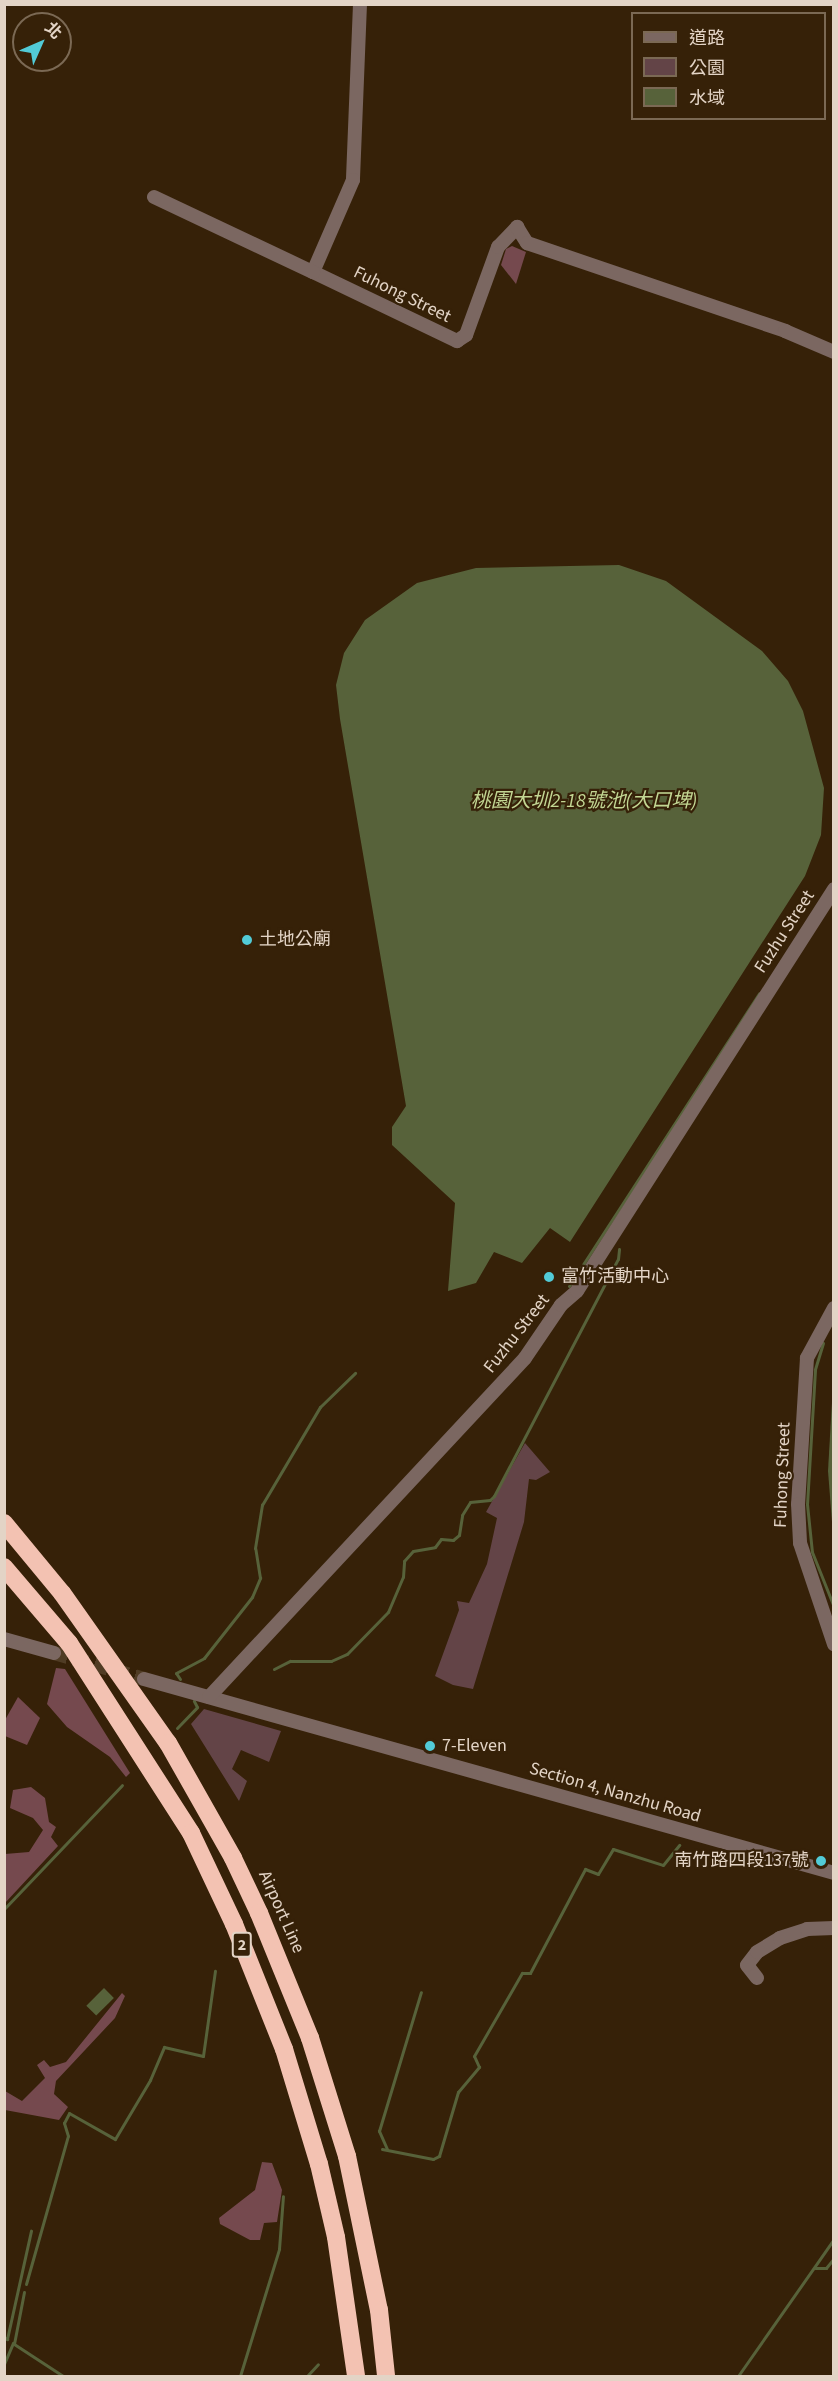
<!DOCTYPE html>
<meta charset="utf-8">
<style>
body{margin:0}
#map{position:relative;width:838px;height:2381px;overflow:hidden;background:#362108;font-family:"Source Sans 3","Noto Sans TC",sans-serif}
div>[style]{position:absolute}
.green>*{inset:0;background:#634447}
.forest>*{inset:0;background:#75494e}
.water>*{inset:0;background:#57623a;transform-origin:0 0}
.stream>*{height:3px;margin:-1.5px;padding:0 1.5px;transform-origin:1.5px;border-radius:1.5px;background:#57623a}
.minor-tunnel>*{height:14px;margin-top:-7px;transform-origin:0;background:repeating-linear-gradient(90deg,#503c24 0 14px,transparent 0 21px)}
.minor>*{height:14px;margin:-7px;padding:0 7px;transform-origin:7px;border-radius:7px;background:#7b6761}
.highway>*{height:18px;margin:-9px;padding:0 9px;transform-origin:9px;border-radius:9px;background:#f3c2b2}
.dots>*{width:16px;height:16px;translate:-50% -50%;box-sizing:border-box;border:3px solid #362108;border-radius:50%}
span{translate:-50% -50%;white-space:nowrap;text-align:center;line-height:1.15;-webkit-text-stroke:4.5px #362108;paint-order:stroke}
.shield-label span{padding:2px 4px;background:#362108;border:2px solid;border-radius:4px;-webkit-text-stroke-width:0}
.shield-label{font-size:16px;color:#e3d4c6;font-weight:700}
.street-label{font-size:18px;color:#e3d4c6}
.poi-label{font-size:18px;color:#e3d4c6}
.left{translate:0 -50%;text-align:left}
.right{translate:-100% -50%;text-align:right}
.water-label{font-size:20px;color:#c2d693;font-style:italic}
.frame{position:absolute;inset:0;border:6px solid #e3d4c6;pointer-events:none}
.legend{position:absolute;left:631px;top:12px;width:195px;height:108px;box-sizing:border-box;background:#362108;border:2px solid #7b6954;margin:0;padding:8px 10px;list-style:none;font-size:18px;color:#e3d4c6}
.legend li{display:flex;align-items:center;gap:12px;height:30px}
.legend b{width:30px;border:2px solid #7b6954}
.north{position:absolute;left:12px;top:12px;width:60px;height:60px;box-sizing:border-box;background:#362108;border:2px solid #7b6954;border-radius:50%;rotate:45deg;font-size:16px;font-weight:700;line-height:24px;text-align:center;color:#e3d4c6}
.north::after{content:'';display:block;margin:auto;width:21px;height:27px;background:#52cbd7;clip-path:polygon(50% 0,100% 100%,50% 72%,0 100%)}
</style>
<div id="map">
<div class="green">
<div style="clip-path:polygon(525px 1443px,550px 1472px,536px 1480px,529px 1479px,524px 1522px,473px 1689px,453px 1685px,435px 1676px,459px 1610px,457px 1601px,469px 1603px,487px 1564px,497px 1518px,486px 1512px)"></div>
<div style="clip-path:polygon(204px 1709px,281px 1731px,269px 1762px,241px 1750px,232px 1769px,247px 1781px,239px 1801px,191px 1724px)"></div>
</div>
<div class="forest">
<div style="clip-path:polygon(512px 246px,526px 252px,516px 284px,501px 265px,506px 249px)"></div>
<div style="clip-path:polygon(56px 1668px,65px 1669px,130px 1773px,126px 1777px,110px 1757px,67px 1727px,47px 1704px)"></div>
<div style="clip-path:polygon(18px 1697px,40px 1718px,27px 1745px,5px 1736px,5px 1720px)"></div>
<div style="clip-path:polygon(31px 1787px,45px 1798px,49px 1822px,56px 1827px,51px 1837px,58px 1846px,5px 1903px,5px 1854px,29px 1852px,43px 1830px,33px 1818px,10px 1808px,13px 1790px)"></div>
<div style="clip-path:polygon(122px 1993px,125px 1996px,115px 2018px,56px 2081px,54px 2094px,68px 2107px,59px 2120px,5px 2110px,5px 2091px,22px 2101px,45px 2078px,37px 2065px,44px 2060px,50px 2067px,66px 2062px)"></div>
<div style="clip-path:polygon(262px 2162px,272px 2163px,282px 2190px,277px 2222px,264px 2223px,260px 2240px,250px 2240px,220px 2224px,219px 2218px,255px 2190px)"></div>
</div>
<div class="water">
<div style="clip-path:polygon(619px 565px,666px 581px,762px 651px,788px 681px,803px 711px,824px 788px,821px 835px,805px 876px,570px 1242px,550px 1228px,522px 1263px,494px 1252px,476px 1283px,448px 1291px,455px 1203px,392px 1145px,392px 1127px,406px 1106px,340px 719px,336px 685px,344px 653px,365px 620px,417px 583px,476px 568px)"></div>
<div style="clip-path:polygon(833px 1384px,833px 1535px,828px 1471px)"></div>
<div style="left:104px;top:1988px;width:14px;height:25px;rotate:45deg"></div>
</div>
<div class="stream">
<div style="left:569px;top:1286px;width:349px;rotate:-57deg"></div>
<div style="left:823px;top:1343px;width:28px;rotate:107deg"></div>
<div style="left:815px;top:1370px;width:134px;rotate:93.4deg"></div>
<div style="left:807px;top:1504px;width:48px;rotate:84.1deg"></div>
<div style="left:812px;top:1552px;width:59px;rotate:68.2deg"></div>
<div style="left:274px;top:1669px;width:18px;rotate:-27deg"></div>
<div style="left:290px;top:1661px;width:41px"></div>
<div style="left:331px;top:1661px;width:17px;rotate:-24deg"></div>
<div style="left:347px;top:1654px;width:59px;rotate:-45.7deg"></div>
<div style="left:388px;top:1612px;width:38px;rotate:-67deg"></div>
<div style="left:403px;top:1577px;width:16px;rotate:-86deg"></div>
<div style="left:404px;top:1561px;width:13px;rotate:-48deg"></div>
<div style="left:413px;top:1551px;width:22px;rotate:-10deg"></div>
<div style="left:435px;top:1547px;width:10px;rotate:-53deg"></div>
<div style="left:441px;top:1539px;width:12px;rotate:5deg"></div>
<div style="left:453px;top:1540px;width:8px;rotate:-40deg"></div>
<div style="left:459px;top:1535px;width:20px;rotate:-81deg"></div>
<div style="left:462px;top:1515px;width:15px;rotate:-58deg"></div>
<div style="left:470px;top:1502px;width:20px;rotate:-6deg"></div>
<div style="left:490px;top:1500px;width:6px;rotate:-45deg"></div>
<div style="left:494px;top:1496px;width:267px;rotate:-62.4deg"></div>
<div style="left:618px;top:1259px;width:10px;rotate:-84deg"></div>
<div style="left:180px;top:1679px;width:7px;rotate:-124deg"></div>
<div style="left:176px;top:1673px;width:32px;rotate:-28deg"></div>
<div style="left:204px;top:1658px;width:78px;rotate:-51.8deg"></div>
<div style="left:252px;top:1597px;width:21px;rotate:-67deg"></div>
<div style="left:260px;top:1578px;width:30px;rotate:-99deg"></div>
<div style="left:255px;top:1548px;width:44px;rotate:-80.8deg"></div>
<div style="left:262px;top:1505px;width:114px;rotate:-59.4deg"></div>
<div style="left:320px;top:1407px;width:49px;rotate:-44.2deg"></div>
<div style="left:177px;top:1728px;width:29px;rotate:-46deg"></div>
<div style="left:197px;top:1707px;width:7px;rotate:-117deg"></div>
<div style="left:4px;top:1909px;width:171px;rotate:-46.4deg"></div>
<div style="left:382px;top:2149px;width:52px;rotate:11.1deg"></div>
<div style="left:433px;top:2159px;width:7px;rotate:-27deg"></div>
<div style="left:439px;top:2156px;width:67px;rotate:-73.5deg"></div>
<div style="left:458px;top:2092px;width:33px;rotate:-50deg"></div>
<div style="left:479px;top:2067px;width:12px;rotate:-114deg"></div>
<div style="left:474px;top:2056px;width:96px;rotate:-60deg"></div>
<div style="left:522px;top:1973px;width:8px"></div>
<div style="left:530px;top:1973px;width:118px;rotate:-62.1deg"></div>
<div style="left:585px;top:1869px;width:14px;rotate:21deg"></div>
<div style="left:598px;top:1874px;width:29px;rotate:-59deg"></div>
<div style="left:613px;top:1849px;width:52px;rotate:17.7deg"></div>
<div style="left:663px;top:1865px;width:26px;rotate:-51deg"></div>
<div style="left:387px;top:2149px;width:20px;rotate:-114deg"></div>
<div style="left:379px;top:2131px;width:145px;rotate:-73.2deg"></div>
<div style="left:815px;top:2268px;width:11px"></div>
<div style="left:826px;top:2268px;width:13px;rotate:-51deg"></div>
<div style="left:26px;top:2284px;width:154px;rotate:-74.2deg"></div>
<div style="left:68px;top:2136px;width:14px;rotate:-107deg"></div>
<div style="left:64px;top:2123px;width:11px;rotate:-63deg"></div>
<div style="left:69px;top:2113px;width:53px;rotate:29.5deg"></div>
<div style="left:115px;top:2139px;width:69px;rotate:-59.3deg"></div>
<div style="left:150px;top:2080px;width:36px;rotate:-67deg"></div>
<div style="left:164px;top:2047px;width:40px;rotate:13deg"></div>
<div style="left:203px;top:2056px;width:86px;rotate:-82deg"></div>
<div style="left:24px;top:2292px;width:53px;rotate:100.9deg"></div>
<div style="left:14px;top:2344px;width:59px;rotate:33.1deg"></div>
<div style="left:4px;top:2337px;width:4px;rotate:34deg"></div>
<div style="left:7px;top:2339px;width:111px;rotate:-77.5deg"></div>
<div style="left:4px;top:2364px;width:23px;rotate:-67deg"></div>
<div style="left:240px;top:2376px;width:133px;rotate:-72.9deg"></div>
<div style="left:279px;top:2249px;width:53px;rotate:-85.7deg"></div>
<div style="left:307px;top:2376px;width:16px;rotate:-47deg"></div>
<div style="left:738px;top:2376px;width:167px;rotate:-55deg"></div>
</div>
<div class="minor-tunnel">
<div style="left:54px;top:1653px;width:94px;rotate:16.1deg"></div>
</div>
<div class="minor">
<div style="left:360px;top:4px;width:176px;rotate:92.3deg"></div>
<div style="left:353px;top:180px;width:100px;rotate:113.5deg"></div>
<div style="left:313px;top:272px;width:160px;rotate:25.6deg"></div>
<div style="left:457px;top:341px;width:11px;rotate:-34deg"></div>
<div style="left:466px;top:335px;width:94px;rotate:-70deg"></div>
<div style="left:498px;top:247px;width:28px;rotate:-46deg"></div>
<div style="left:517px;top:227px;width:19px;rotate:58deg"></div>
<div style="left:527px;top:243px;width:273px;rotate:18.8deg"></div>
<div style="left:785px;top:331px;width:53px;rotate:23.2deg"></div>
<div style="left:154px;top:197px;width:176px;rotate:25.3deg"></div>
<div style="left:834px;top:1308px;width:57px;rotate:118.4deg"></div>
<div style="left:807px;top:1358px;width:146px;rotate:93.5deg"></div>
<div style="left:798px;top:1504px;width:39px;rotate:87deg"></div>
<div style="left:800px;top:1543px;width:107px;rotate:71.4deg"></div>
<div style="left:4px;top:1639px;width:52px;rotate:15.6deg"></div>
<div style="left:144px;top:1679px;width:717px;rotate:15.7deg"></div>
<div style="left:209px;top:1697px;width:463px;rotate:-47deg"></div>
<div style="left:525px;top:1358px;width:64px;rotate:-55.8deg"></div>
<div style="left:561px;top:1305px;width:21px;rotate:-41deg"></div>
<div style="left:577px;top:1291px;width:477px;rotate:-57.4deg"></div>
<div style="left:757px;top:1978px;width:16px;rotate:-128deg"></div>
<div style="left:747px;top:1965px;width:16px;rotate:-52deg"></div>
<div style="left:757px;top:1952px;width:27px;rotate:-31deg"></div>
<div style="left:780px;top:1938px;width:28px;rotate:-18deg"></div>
<div style="left:807px;top:1929px;width:27px;rotate:-2deg"></div>
</div>
<div class="highway">
<div style="left:4px;top:1523px;width:91px;rotate:50.4deg"></div>
<div style="left:62px;top:1593px;width:184px;rotate:54.8deg"></div>
<div style="left:168px;top:1743px;width:132px;rotate:60.5deg"></div>
<div style="left:233px;top:1858px;width:61px;rotate:64.7deg"></div>
<div style="left:259px;top:1913px;width:135px;rotate:67.8deg"></div>
<div style="left:310px;top:2038px;width:124px;rotate:72.6deg"></div>
<div style="left:347px;top:2156px;width:157px;rotate:78.3deg"></div>
<div style="left:379px;top:2310px;width:66px;rotate:83.9deg"></div>
<div style="left:4px;top:1567px;width:100px;rotate:49.5deg"></div>
<div style="left:69px;top:1643px;width:226px;rotate:57.3deg"></div>
<div style="left:191px;top:1833px;width:101px;rotate:64.7deg"></div>
<div style="left:234px;top:1924px;width:135px;rotate:68.2deg"></div>
<div style="left:284px;top:2049px;width:120px;rotate:73.1deg"></div>
<div style="left:319px;top:2164px;width:75px;rotate:76.9deg"></div>
<div style="left:336px;top:2237px;width:140px;rotate:81.8deg"></div>
</div>
<div class="dots">
<div style="left:247px;top:940px;background:#52cbd7"></div>
<div style="left:549px;top:1277px;background:#52cbd7"></div>
<div style="left:430px;top:1746px;background:#52cbd7"></div>
<div style="left:821px;top:1861px;background:#52cbd7"></div>
</div>
<div class="shield-label">
<span style="left:242px;top:1945px">2</span>
</div>
<div class="street-label">
<span style="left:402px;top:295px;rotate:26deg">Fuhong Street</span>
<span style="left:785px;top:932px;rotate:-57deg">Fuzhu Street</span>
<span style="left:517px;top:1334px;rotate:-52deg">Fuzhu Street</span>
<span style="left:783px;top:1475px;rotate:-88deg">Fuhong Street</span>
<span style="left:615px;top:1793px;rotate:16deg">Section 4, Nanzhu Road</span>
<span style="left:281px;top:1912px;rotate:66deg">Airport Line</span>
</div>
<div class="poi-label">
<span class="left" style="left:259px;top:940px">土地公廟</span>
<span class="left" style="left:561px;top:1277px">富竹活動中心</span>
<span class="left" style="left:442px;top:1746px">7-Eleven</span>
<span class="right" style="left:809px;top:1861px">南竹路四段137號</span>
</div>
<div class="water-label">
<span style="left:584px;top:801px">桃園大圳2-18號池(大口埤)</span>
</div>
<div class="frame"></div>
<ul class="legend">
<li><b style="height:8px;background:#7b6761"></b>道路</li>
<li><b style="height:16px;background:#634447"></b>公園</li>
<li><b style="height:16px;background:#57623a"></b>水域</li>
</ul>
<div class="north">北</div>
</div>
